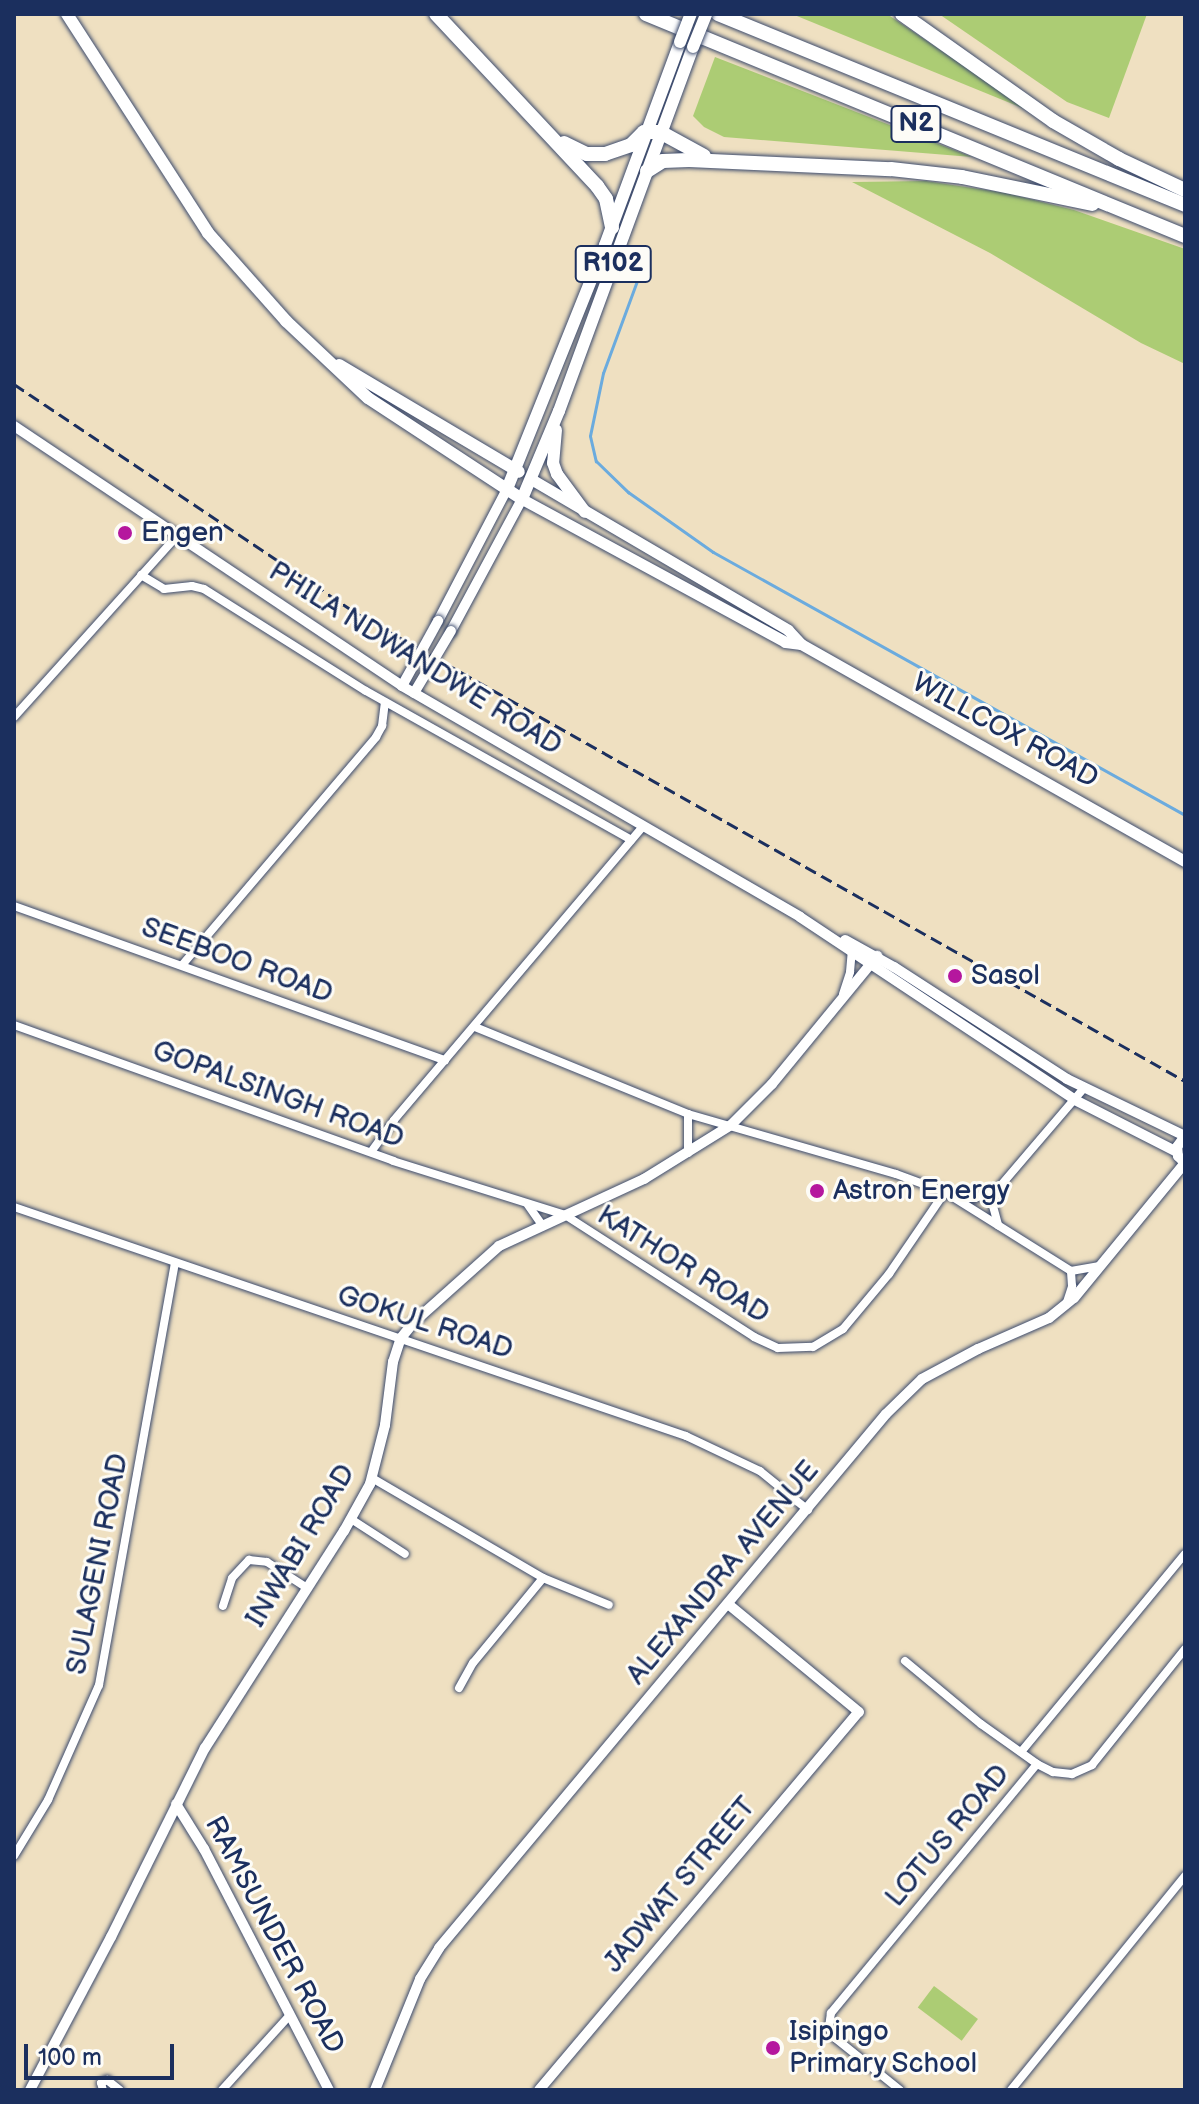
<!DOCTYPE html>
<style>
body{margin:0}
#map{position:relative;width:1199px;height:2104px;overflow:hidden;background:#efe0c1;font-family:"Balsamiq Sans",sans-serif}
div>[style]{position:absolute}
.green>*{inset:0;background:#accc74;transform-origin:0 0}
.stream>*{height:3px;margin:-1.5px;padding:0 1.5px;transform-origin:1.5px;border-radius:1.5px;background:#6babde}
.roads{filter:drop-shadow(0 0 2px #3b4a6d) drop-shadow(0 0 2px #3b4a6d)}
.minor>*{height:8px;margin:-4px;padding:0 4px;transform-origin:4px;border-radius:4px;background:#fff}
.tertiary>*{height:10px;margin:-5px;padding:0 5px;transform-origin:5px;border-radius:5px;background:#fff}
.secondary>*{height:11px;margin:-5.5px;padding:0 5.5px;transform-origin:5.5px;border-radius:5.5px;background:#fff}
.primary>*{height:12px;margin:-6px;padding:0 6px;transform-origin:6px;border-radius:6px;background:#fff}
.motorway>*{height:14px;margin:-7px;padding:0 7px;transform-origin:7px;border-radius:7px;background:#fff}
.rail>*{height:3px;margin-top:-1.5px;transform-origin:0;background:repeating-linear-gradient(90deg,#1b2f5e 0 12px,transparent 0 18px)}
.bridges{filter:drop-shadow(0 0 2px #3b4a6d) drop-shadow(0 0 2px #3b4a6d)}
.tertiary-bridge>*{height:10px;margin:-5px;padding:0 5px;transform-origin:5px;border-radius:5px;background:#fff}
.primary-bridge>*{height:12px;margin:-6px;padding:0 6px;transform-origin:6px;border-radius:6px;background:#fff}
.dots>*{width:22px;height:22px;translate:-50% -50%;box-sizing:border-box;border:4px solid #fdfcf7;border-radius:50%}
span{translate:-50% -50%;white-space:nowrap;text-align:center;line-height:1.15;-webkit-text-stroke:6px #fdfcf7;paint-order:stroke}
.shield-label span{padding:2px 6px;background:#fdfcf7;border:2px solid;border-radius:6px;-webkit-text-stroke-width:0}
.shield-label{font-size:26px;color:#1b2f5e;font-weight:700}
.poi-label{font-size:28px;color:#1b2f5e}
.left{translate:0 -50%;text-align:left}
.street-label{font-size:28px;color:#1b2f5e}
.frame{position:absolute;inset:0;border:16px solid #1b2f5e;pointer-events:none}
.scale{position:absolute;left:24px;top:2044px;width:150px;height:36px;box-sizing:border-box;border:4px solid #1b2f5e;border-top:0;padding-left:10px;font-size:24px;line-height:28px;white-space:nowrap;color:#1b2f5e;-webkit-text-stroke:6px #fdfcf7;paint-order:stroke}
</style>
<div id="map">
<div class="green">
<div style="clip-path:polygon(792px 14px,887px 14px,1032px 112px)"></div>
<div style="clip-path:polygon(939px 14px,1147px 14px,1109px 118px,1067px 102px)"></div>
<div style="clip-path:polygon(715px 57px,972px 157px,724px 137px,704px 127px,693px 116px)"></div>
<div style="clip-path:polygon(926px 181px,1006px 193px,1074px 210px,1185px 249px,1185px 364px,1141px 343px,990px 253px,852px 182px)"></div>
<div style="left:934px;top:1986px;width:55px;height:27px;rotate:37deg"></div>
</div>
<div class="stream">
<div style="left:638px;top:278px;width:101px;rotate:110.2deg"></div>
<div style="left:603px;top:373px;width:64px;rotate:101.7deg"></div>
<div style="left:590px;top:436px;width:26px;rotate:77deg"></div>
<div style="left:596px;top:461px;width:45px;rotate:44.1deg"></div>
<div style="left:628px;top:492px;width:104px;rotate:35.2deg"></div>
<div style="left:713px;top:552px;width:540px;rotate:29.13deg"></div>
</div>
<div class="roads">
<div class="minor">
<div style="left:141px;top:575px;width:27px;rotate:31deg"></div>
<div style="left:164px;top:589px;width:28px;rotate:-6deg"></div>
<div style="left:192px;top:586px;width:12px;rotate:14deg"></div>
<div style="left:204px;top:589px;width:191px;rotate:32.2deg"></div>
<div style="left:366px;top:691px;width:304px;rotate:29.3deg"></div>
<div style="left:14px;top:717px;width:246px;rotate:-48deg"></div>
<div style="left:14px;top:906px;width:458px;rotate:19.7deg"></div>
<div style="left:183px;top:964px;width:298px;rotate:-49.6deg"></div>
<div style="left:376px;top:737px;width:13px;rotate:-61deg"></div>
<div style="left:382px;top:726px;width:24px;rotate:-83deg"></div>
<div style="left:843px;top:994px;width:23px;rotate:-72deg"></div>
<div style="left:850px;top:972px;width:21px;rotate:-85deg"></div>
<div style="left:14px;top:1025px;width:403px;rotate:19.7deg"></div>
<div style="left:393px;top:1161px;width:180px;rotate:17.4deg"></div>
<div style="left:565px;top:1215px;width:225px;rotate:32.8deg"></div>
<div style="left:754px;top:1337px;width:26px;rotate:25deg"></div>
<div style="left:778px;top:1348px;width:35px;rotate:-2deg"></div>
<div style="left:813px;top:1347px;width:35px;rotate:-31deg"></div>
<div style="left:843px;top:1329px;width:72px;rotate:-50.1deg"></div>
<div style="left:889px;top:1274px;width:99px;rotate:-55.7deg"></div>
<div style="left:475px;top:1027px;width:230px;rotate:22.2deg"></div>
<div style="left:688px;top:1114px;width:216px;rotate:16.1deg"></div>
<div style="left:896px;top:1174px;width:52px;rotate:20.2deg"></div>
<div style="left:945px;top:1192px;width:149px;rotate:32.1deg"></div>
<div style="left:1071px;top:1271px;width:29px;rotate:-10deg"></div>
<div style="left:371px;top:1152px;width:39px;rotate:-54deg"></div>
<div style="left:394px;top:1120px;width:385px;rotate:-49.7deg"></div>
<div style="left:688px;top:1153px;width:39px;rotate:-90deg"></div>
<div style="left:996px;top:1191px;width:15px;rotate:101deg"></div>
<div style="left:993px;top:1206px;width:20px;rotate:75deg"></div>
<div style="left:958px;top:1198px;width:17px"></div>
<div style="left:975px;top:1198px;width:22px;rotate:-18deg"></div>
<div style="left:996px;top:1191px;width:135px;rotate:-49.5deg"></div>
<div style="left:528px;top:1205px;width:24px;rotate:55deg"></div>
<div style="left:14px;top:1207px;width:710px;rotate:18.82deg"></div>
<div style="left:686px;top:1436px;width:82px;rotate:25.3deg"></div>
<div style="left:760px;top:1471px;width:62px;rotate:39.1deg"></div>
<div style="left:1066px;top:1305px;width:20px;rotate:-72deg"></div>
<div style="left:1072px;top:1286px;width:15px;rotate:-94deg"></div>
<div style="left:372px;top:1478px;width:198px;rotate:30.3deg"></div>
<div style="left:543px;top:1578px;width:71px;rotate:22.2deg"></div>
<div style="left:351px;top:1519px;width:64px;rotate:32.9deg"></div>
<div style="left:223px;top:1606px;width:29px;rotate:-72deg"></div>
<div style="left:232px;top:1578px;width:25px;rotate:-47deg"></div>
<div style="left:249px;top:1560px;width:18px;rotate:6deg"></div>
<div style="left:267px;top:1562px;width:48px;rotate:33deg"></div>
<div style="left:905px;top:1661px;width:99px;rotate:39.7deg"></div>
<div style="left:981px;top:1724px;width:69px;rotate:35.5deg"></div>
<div style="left:1037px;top:1764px;width:18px;rotate:27deg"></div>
<div style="left:1053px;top:1772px;width:19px;rotate:6deg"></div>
<div style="left:1072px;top:1774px;width:22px;rotate:-24deg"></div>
<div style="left:1092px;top:1765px;width:149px;rotate:-51.3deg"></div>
<div style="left:459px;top:1688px;width:29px;rotate:-61deg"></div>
<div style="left:473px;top:1663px;width:110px;rotate:-50.5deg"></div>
<div style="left:1021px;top:1752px;width:257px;rotate:-50.4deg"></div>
<div style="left:14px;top:1856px;width:66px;rotate:-58.7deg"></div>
<div style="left:48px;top:1800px;width:126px;rotate:-66.1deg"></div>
<div style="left:99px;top:1685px;width:429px;rotate:-79.8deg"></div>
<div style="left:103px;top:2090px;width:7px;rotate:-106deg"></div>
<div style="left:101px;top:2083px;width:7px;rotate:-27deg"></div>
<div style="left:107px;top:2080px;width:16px;rotate:38deg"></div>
<div style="left:222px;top:2090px;width:101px;rotate:-47.8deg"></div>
<div style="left:900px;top:2090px;width:83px;rotate:-141.3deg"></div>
<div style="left:835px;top:2038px;width:13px;rotate:-119deg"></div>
<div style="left:829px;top:2027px;width:14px;rotate:-82deg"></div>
<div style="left:831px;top:2013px;width:323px;rotate:-50.4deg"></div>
<div style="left:1011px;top:2090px;width:276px;rotate:-50.9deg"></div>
</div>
<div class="tertiary">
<div style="left:14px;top:426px;width:467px;rotate:33.8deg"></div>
<div style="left:402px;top:686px;width:460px;rotate:30.1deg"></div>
<div style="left:800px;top:917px;width:330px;rotate:33.6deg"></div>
<div style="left:1075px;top:1100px;width:114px;rotate:27deg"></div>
<div style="left:438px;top:621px;width:149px;rotate:-62.4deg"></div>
<div style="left:451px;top:631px;width:150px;rotate:-61.7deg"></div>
<div style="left:402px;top:686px;width:29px;rotate:-61deg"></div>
<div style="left:414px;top:693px;width:29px;rotate:-59deg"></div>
<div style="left:845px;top:940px;width:56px;rotate:28.9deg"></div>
<div style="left:894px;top:967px;width:206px;rotate:32.9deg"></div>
<div style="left:1067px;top:1079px;width:131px;rotate:25.8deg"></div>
<div style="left:176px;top:1804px;width:53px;rotate:58.1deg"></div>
<div style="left:204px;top:1849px;width:271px;rotate:62.6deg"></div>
<div style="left:30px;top:2090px;width:173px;rotate:-62.1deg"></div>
<div style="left:111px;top:1937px;width:211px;rotate:-63.6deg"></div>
<div style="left:205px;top:1748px;width:258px;rotate:-57.4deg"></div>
<div style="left:344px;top:1531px;width:54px;rotate:-61deg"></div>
<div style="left:370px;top:1484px;width:61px;rotate:-75.7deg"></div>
<div style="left:385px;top:1425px;width:64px;rotate:-82.8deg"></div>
<div style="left:393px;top:1362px;width:25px;rotate:-72deg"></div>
<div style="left:401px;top:1338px;width:19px;rotate:-51deg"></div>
<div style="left:413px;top:1323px;width:115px;rotate:-41.8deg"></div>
<div style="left:499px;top:1246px;width:160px;rotate:-24.8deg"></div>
<div style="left:644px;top:1179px;width:102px;rotate:-31.8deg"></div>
<div style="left:731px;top:1125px;width:58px;rotate:-45deg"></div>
<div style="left:772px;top:1084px;width:166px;rotate:-50.6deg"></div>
<div style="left:375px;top:2090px;width:120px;rotate:-67.9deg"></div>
<div style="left:420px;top:1979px;width:36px;rotate:-58deg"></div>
<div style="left:439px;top:1948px;width:696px;rotate:-50.07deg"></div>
<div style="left:886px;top:1414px;width:50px;rotate:-44.2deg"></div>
<div style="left:922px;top:1379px;width:64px;rotate:-28.2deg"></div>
<div style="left:978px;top:1349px;width:77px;rotate:-23.6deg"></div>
<div style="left:1049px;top:1318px;width:32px;rotate:-39deg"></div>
<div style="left:1074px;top:1298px;width:175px;rotate:-50.6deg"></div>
<div style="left:1185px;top:1163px;width:10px;rotate:-135deg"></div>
<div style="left:1178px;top:1156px;width:9px;rotate:-96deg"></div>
<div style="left:1177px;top:1147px;width:14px;rotate:-54deg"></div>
<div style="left:539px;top:2090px;width:495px;rotate:-49.8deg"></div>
<div style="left:859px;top:1712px;width:168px;rotate:-140.5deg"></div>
</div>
<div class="secondary">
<div style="left:531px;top:479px;width:298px;rotate:30.4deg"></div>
<div style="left:788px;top:630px;width:19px;rotate:47deg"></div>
<div style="left:801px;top:644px;width:441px;rotate:29.5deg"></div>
<div style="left:522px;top:499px;width:299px;rotate:28.5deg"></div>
<div style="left:785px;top:642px;width:16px;rotate:7deg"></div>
</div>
<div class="primary">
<div style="left:67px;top:14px;width:260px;rotate:57.2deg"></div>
<div style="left:208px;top:233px;width:118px;rotate:48.4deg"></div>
<div style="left:286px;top:321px;width:112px;rotate:43.2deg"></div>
<div style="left:368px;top:398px;width:184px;rotate:33.3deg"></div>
<div style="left:522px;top:499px;width:95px;rotate:-67.2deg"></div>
<div style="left:559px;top:411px;width:388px;rotate:-69.8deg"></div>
<div style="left:339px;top:365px;width:209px;rotate:30.7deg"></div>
<div style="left:556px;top:430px;width:33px;rotate:95deg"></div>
<div style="left:553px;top:463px;width:12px;rotate:70deg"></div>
<div style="left:557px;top:474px;width:47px;rotate:53.6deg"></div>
<div style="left:507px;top:489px;width:263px;rotate:-68.1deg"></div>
<div style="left:605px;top:245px;width:216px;rotate:-69.7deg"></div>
</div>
<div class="motorway">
<div style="left:436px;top:14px;width:236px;rotate:46.9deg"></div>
<div style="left:597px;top:186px;width:16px;rotate:55deg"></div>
<div style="left:606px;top:199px;width:29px;rotate:78deg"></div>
<div style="left:646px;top:14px;width:583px;rotate:22.39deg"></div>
<div style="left:718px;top:14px;width:505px;rotate:22.24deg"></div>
<div style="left:902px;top:14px;width:185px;rotate:35.3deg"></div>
<div style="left:1053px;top:121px;width:76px;rotate:29.9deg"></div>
<div style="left:1119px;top:159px;width:73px;rotate:25.2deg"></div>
<div style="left:564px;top:143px;width:25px;rotate:26deg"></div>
<div style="left:587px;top:154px;width:18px"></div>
<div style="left:605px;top:154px;width:28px;rotate:-19deg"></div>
<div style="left:631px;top:145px;width:18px;rotate:-45deg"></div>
<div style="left:644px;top:132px;width:16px"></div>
<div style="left:660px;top:132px;width:50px;rotate:28.6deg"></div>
<div style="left:647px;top:171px;width:19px;rotate:-32deg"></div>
<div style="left:663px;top:161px;width:26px;rotate:-2deg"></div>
<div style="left:689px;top:160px;width:202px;rotate:2.6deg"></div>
<div style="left:891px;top:169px;width:71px;rotate:6.4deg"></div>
<div style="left:962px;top:177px;width:133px;rotate:11.7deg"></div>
</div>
</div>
<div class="rail">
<div style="left:14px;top:384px;width:406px;rotate:33.8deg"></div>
<div style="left:351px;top:610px;width:958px;rotate:29.46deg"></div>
</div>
<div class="bridges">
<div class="tertiary-bridge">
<div style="left:416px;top:661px;width:46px;rotate:-61.2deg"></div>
<div style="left:429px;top:668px;width:43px;rotate:-59.3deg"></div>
</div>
<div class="primary-bridge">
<div style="left:680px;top:42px;width:30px;rotate:-69deg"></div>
<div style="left:693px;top:47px;width:35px;rotate:-68deg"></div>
</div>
</div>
<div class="dots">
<div style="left:125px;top:533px;background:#b5179e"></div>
<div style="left:955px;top:976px;background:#b5179e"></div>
<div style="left:817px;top:1191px;background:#b5179e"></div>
<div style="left:773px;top:2048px;background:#b5179e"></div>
</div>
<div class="shield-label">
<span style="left:916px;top:124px">N2</span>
<span style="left:613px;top:264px">R102</span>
</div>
<div class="poi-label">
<span class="left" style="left:141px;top:533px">Engen</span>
<span class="left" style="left:971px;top:976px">Sasol</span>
<span class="left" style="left:833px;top:1191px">Astron Energy</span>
<span class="left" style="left:789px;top:2048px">Isipingo<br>Primary School</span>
</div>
<div class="street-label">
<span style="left:415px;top:659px;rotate:32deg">PHILA NDWANDWE ROAD</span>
<span style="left:1005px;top:731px;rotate:29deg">WILLCOX ROAD</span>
<span style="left:237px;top:961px;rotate:20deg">SEEBOO ROAD</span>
<span style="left:278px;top:1095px;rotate:20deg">GOPALSINGH ROAD</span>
<span style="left:683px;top:1265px;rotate:32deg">KATHOR ROAD</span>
<span style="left:425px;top:1323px;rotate:18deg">GOKUL ROAD</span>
<span style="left:301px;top:1546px;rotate:-59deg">INWABI ROAD</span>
<span style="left:98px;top:1564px;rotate:-79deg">SULAGENI ROAD</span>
<span style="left:723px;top:1573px;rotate:-50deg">ALEXANDRA AVENUE</span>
<span style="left:948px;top:1836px;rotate:-50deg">LOTUS ROAD</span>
<span style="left:680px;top:1885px;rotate:-50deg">JADWAT STREET</span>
<span style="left:274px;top:1935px;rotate:62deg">RAMSUNDER ROAD</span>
</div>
<div class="frame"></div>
<div class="scale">100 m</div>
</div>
